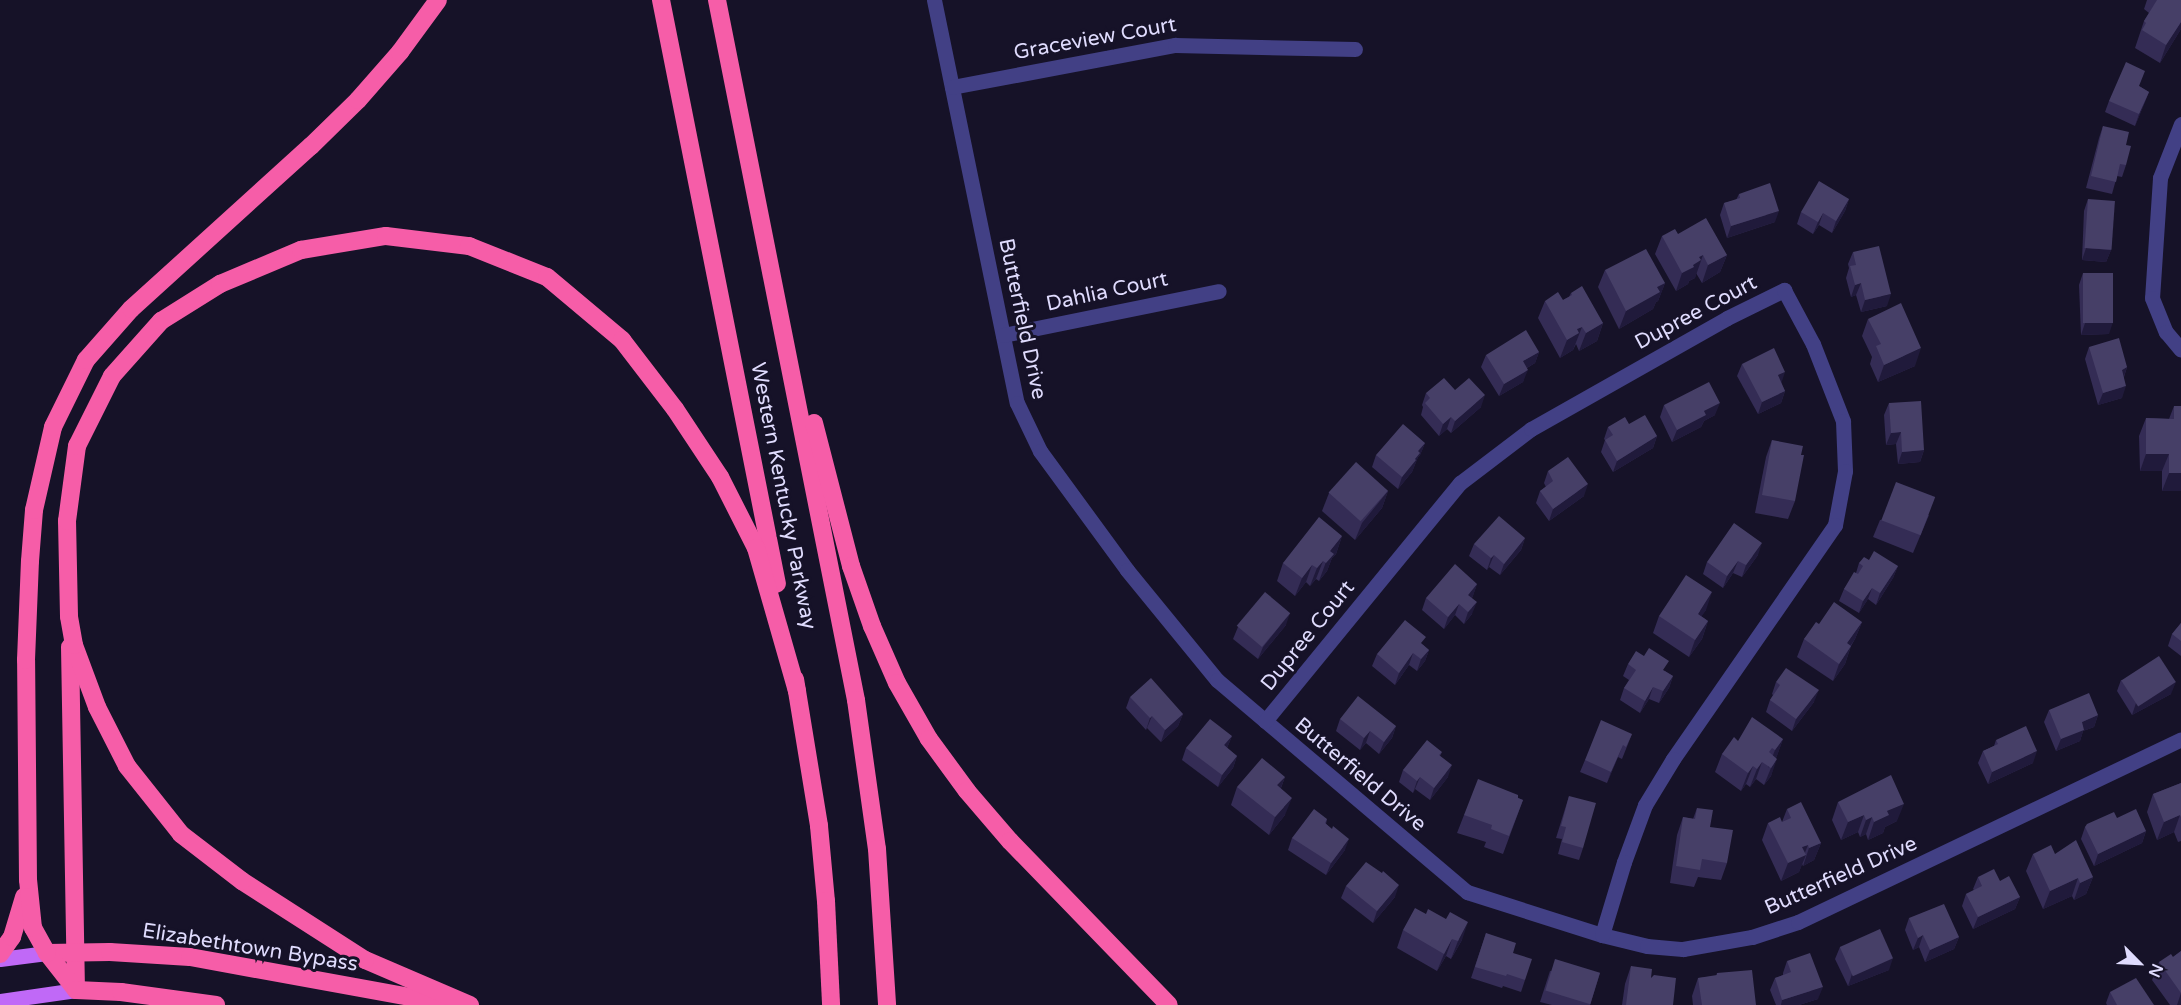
<!DOCTYPE html>
<style>
body{margin:0}
#map{position:relative;width:2181px;height:1005px;overflow:hidden;background:#161228;font-family:"Varela Round",sans-serif}
div>[style]{position:absolute}
.minor>*{height:15px;margin:-7.5px;padding:0 7.5px;transform-origin:7.5px;border-radius:7.5px;background:#424085}
.major>*{height:15px;margin:-7.5px;padding:0 7.5px;transform-origin:7.5px;border-radius:7.5px;background:#c069f7}
.highway>*{height:18px;margin:-9px;padding:0 9px;transform-origin:9px;border-radius:9px;background:#f65da8}
.wall>*{inset:0;background:#342c55}
.shaded-wall>*{inset:0;background:#201a3b}
.building>*{inset:0;background:#463f67;transform-origin:0 0}
span{translate:-50% -50%;white-space:nowrap;text-align:center;line-height:1.15;-webkit-text-stroke:6px #161228;paint-order:stroke}
.street-label{font-size:21px;color:#dfdbfd}
.north{position:absolute;left:2109px;top:933px;width:60px;height:60px;-webkit-text-stroke:4px #161228;paint-order:stroke;rotate:114deg;font-size:16px;font-weight:700;line-height:24px;text-align:center;color:#dfdbfd}
.north::after{content:'';display:block;margin:auto;width:21px;height:27px;background:#dfdbfd;clip-path:polygon(50% 0,100% 100%,50% 72%,0 100%)}
</style>
<div id="map">
<div class="minor">
<div style="left:934px;top:0;width:411px;rotate:78.4deg"></div>
<div style="left:1017px;top:403px;width:53px;rotate:64.4deg"></div>
<div style="left:1040px;top:451px;width:147px;rotate:53.8deg"></div>
<div style="left:1127px;top:570px;width:142px;rotate:50.7deg"></div>
<div style="left:1217px;top:680px;width:328px;rotate:40.3deg"></div>
<div style="left:1467px;top:892px;width:142px;rotate:17.7deg"></div>
<div style="left:1602px;top:935px;width:46px;rotate:13.7deg"></div>
<div style="left:1647px;top:946px;width:36px;rotate:5deg"></div>
<div style="left:1683px;top:949px;width:70px;rotate:-9.9deg"></div>
<div style="left:1752px;top:937px;width:48px;rotate:-18.1deg"></div>
<div style="left:1798px;top:922px;width:424px;rotate:-25.5deg"></div>
<div style="left:952px;top:87px;width:227px;rotate:-10.7deg"></div>
<div style="left:1175px;top:45px;width:180px;rotate:1.3deg"></div>
<div style="left:2181px;top:124px;width:58px;rotate:111.3deg"></div>
<div style="left:2160px;top:178px;width:120px;rotate:93.8deg"></div>
<div style="left:2152px;top:298px;width:37px;rotate:68deg"></div>
<div style="left:2166px;top:332px;width:23px;rotate:50deg"></div>
<div style="left:1003px;top:335px;width:220px;rotate:-11.5deg"></div>
<div style="left:1265px;top:721px;width:308px;rotate:-50.7deg"></div>
<div style="left:1460px;top:483px;width:89px;rotate:-37.3deg"></div>
<div style="left:1531px;top:429px;width:225px;rotate:-29.5deg"></div>
<div style="left:1727px;top:318px;width:64px;rotate:-26.2deg"></div>
<div style="left:1784px;top:290px;width:61px;rotate:61.8deg"></div>
<div style="left:1813px;top:344px;width:83px;rotate:68.7deg"></div>
<div style="left:1843px;top:421px;width:50px;rotate:87.7deg"></div>
<div style="left:1845px;top:471px;width:55px;rotate:100.5deg"></div>
<div style="left:1835px;top:525px;width:285px;rotate:124.7deg"></div>
<div style="left:1673px;top:759px;width:54px;rotate:121.3deg"></div>
<div style="left:1645px;top:805px;width:61px;rotate:110.2deg"></div>
<div style="left:1624px;top:862px;width:76px;rotate:106.8deg"></div>
</div>
<div class="major">
<div style="left:0;top:959px;width:47px;rotate:-7.3deg"></div>
<div style="left:0;top:1001px;width:77px;rotate:-8.2deg"></div>
</div>
<div class="highway">
<div style="left:661px;top:0;width:595px;rotate:78.77deg"></div>
<div style="left:717px;top:0;width:714px;rotate:78.77deg"></div>
<div style="left:856px;top:700px;width:150px;rotate:82deg"></div>
<div style="left:877px;top:849px;width:156px;rotate:86.3deg"></div>
<div style="left:814px;top:423px;width:148px;rotate:75.5deg"></div>
<div style="left:851px;top:566px;width:64px;rotate:70.7deg"></div>
<div style="left:872px;top:626px;width:62px;rotate:66.3deg"></div>
<div style="left:897px;top:683px;width:64px;rotate:60.3deg"></div>
<div style="left:929px;top:739px;width:64px;rotate:53.8deg"></div>
<div style="left:967px;top:791px;width:66px;rotate:49.3deg"></div>
<div style="left:1010px;top:841px;width:228px;rotate:45.9deg"></div>
<div style="left:70px;top:647px;width:343px;rotate:89deg"></div>
<div style="left:795px;top:679px;width:149px;rotate:80.7deg"></div>
<div style="left:819px;top:826px;width:75px;rotate:84.7deg"></div>
<div style="left:826px;top:901px;width:104px;rotate:87.2deg"></div>
<div style="left:47px;top:953px;width:63px;rotate:-0.9deg"></div>
<div style="left:110px;top:952px;width:80px;rotate:3.6deg"></div>
<div style="left:190px;top:957px;width:263px;rotate:10.3deg"></div>
<div style="left:0;top:954px;width:21px;rotate:-55deg"></div>
<div style="left:12px;top:937px;width:42px;rotate:-73.3deg"></div>
<div style="left:76px;top:990px;width:47px;rotate:-128.1deg"></div>
<div style="left:47px;top:953px;width:29px;rotate:-119deg"></div>
<div style="left:33px;top:928px;width:48px;rotate:-95.9deg"></div>
<div style="left:28px;top:880px;width:220px;rotate:-90.5deg"></div>
<div style="left:26px;top:660px;width:99px;rotate:-87.7deg"></div>
<div style="left:30px;top:561px;width:51px;rotate:-85.5deg"></div>
<div style="left:34px;top:510px;width:85px;rotate:-77.1deg"></div>
<div style="left:53px;top:427px;width:75px;rotate:-63.8deg"></div>
<div style="left:86px;top:360px;width:68px;rotate:-48.6deg"></div>
<div style="left:131px;top:309px;width:243px;rotate:-42.2deg"></div>
<div style="left:311px;top:146px;width:66px;rotate:-44.4deg"></div>
<div style="left:358px;top:100px;width:64px;rotate:-48.8deg"></div>
<div style="left:400px;top:52px;width:64px;rotate:-53.8deg"></div>
<div style="left:76px;top:990px;width:45px;rotate:2.5deg"></div>
<div style="left:121px;top:992px;width:96px;rotate:7.8deg"></div>
<div style="left:470px;top:1005px;width:114px;rotate:-156.8deg"></div>
<div style="left:365px;top:960px;width:146px;rotate:-147.3deg"></div>
<div style="left:242px;top:881px;width:77px;rotate:-142.4deg"></div>
<div style="left:181px;top:834px;width:87px;rotate:-128.5deg"></div>
<div style="left:127px;top:766px;width:66px;rotate:-117deg"></div>
<div style="left:97px;top:707px;width:66px;rotate:-110.4deg"></div>
<div style="left:74px;top:645px;width:29px;rotate:-100deg"></div>
<div style="left:69px;top:616px;width:95px;rotate:-91.2deg"></div>
<div style="left:67px;top:521px;width:76px;rotate:-82.4deg"></div>
<div style="left:77px;top:446px;width:78px;rotate:-63.4deg"></div>
<div style="left:112px;top:376px;width:74px;rotate:-48.3deg"></div>
<div style="left:161px;top:321px;width:70px;rotate:-32.1deg"></div>
<div style="left:220px;top:284px;width:88px;rotate:-22.8deg"></div>
<div style="left:301px;top:250px;width:86px;rotate:-9.4deg"></div>
<div style="left:386px;top:236px;width:84px;rotate:6.9deg"></div>
<div style="left:469px;top:246px;width:84px;rotate:21.7deg"></div>
<div style="left:547px;top:277px;width:98px;rotate:40deg"></div>
<div style="left:622px;top:340px;width:87px;rotate:52.5deg"></div>
<div style="left:675px;top:409px;width:82px;rotate:56.5deg"></div>
<div style="left:720px;top:477px;width:80px;rotate:63.1deg"></div>
<div style="left:756px;top:548px;width:149px;rotate:74deg"></div>
</div>
<div class="wall">
<div style="clip-path:polygon(2147px 0,2181px 0,2181px 29px,2160px 63px,2135px 48px,2144px 21px,2149px 13px,2144px 9px)"></div>
<div style="clip-path:polygon(2139px 86px,2149px 92px,2135px 126px,2105px 112px,2109px 101px)"></div>
<div style="clip-path:polygon(2103px 126px,2126px 145px,2126px 165px,2122px 177px,2117px 176px,2112px 194px,2086px 188px,2099px 138px)"></div>
<div style="clip-path:polygon(1739px 194px,1775px 222px,1727px 238px,1720px 215px,1724px 203px,1736px 200px)"></div>
<div style="clip-path:polygon(1849px 199px,1845px 211px,1832px 233px,1819px 225px,1813px 234px,1797px 224px,1801px 212px)"></div>
<div style="clip-path:polygon(2088px 199px,2111px 250px,2106px 262px,2082px 260px,2084px 211px)"></div>
<div style="clip-path:polygon(1678px 234px,1727px 255px,1720px 272px,1702px 283px,1696px 273px,1695px 278px,1689px 281px,1688px 284px,1676px 291px,1655px 254px,1662px 236px)"></div>
<div style="clip-path:polygon(1853px 252px,1887px 306px,1861px 312px,1856px 295px,1851px 297px,1846px 278px,1849px 268px,1848px 264px)"></div>
<div style="clip-path:polygon(1605px 270px,1665px 283px,1658px 301px,1656px 302px,1653px 309px,1619px 329px,1598px 287px)"></div>
<div style="clip-path:polygon(2083px 273px,2109px 334px,2081px 335px,2079px 285px)"></div>
<div style="clip-path:polygon(1571px 293px,1603px 323px,1597px 341px,1579px 351px,1576px 344px,1573px 350px,1560px 358px,1538px 318px,1545px 301px,1563px 300px,1569px 297px)"></div>
<div style="clip-path:polygon(1868px 319px,1915px 366px,1878px 382px,1870px 364px,1872px 357px,1862px 336px)"></div>
<div style="clip-path:polygon(2089px 347px,2127px 367px,2124px 377px,2122px 398px,2098px 405px,2085px 359px)"></div>
<div style="clip-path:polygon(1539px 352px,1535px 363px,1527px 368px,1523px 382px,1499px 396px,1481px 367px,1486px 355px)"></div>
<div style="clip-path:polygon(1742px 364px,1781px 383px,1785px 391px,1781px 403px,1758px 414px,1737px 376px)"></div>
<div style="clip-path:polygon(1455px 390px,1481px 407px,1451px 433px,1447px 429px,1439px 436px,1421px 415px,1423px 407px,1422px 405px,1426px 393px)"></div>
<div style="clip-path:polygon(1889px 403px,1924px 450px,1920px 462px,1898px 464px,1896px 444px,1886px 445px,1884px 415px)"></div>
<div style="clip-path:polygon(1664px 405px,1715px 415px,1704px 421px,1701px 427px,1672px 442px,1660px 417px)"></div>
<div style="clip-path:polygon(2174px 406px,2181px 491px,2162px 491px,2162px 471px,2140px 471px,2139px 436px,2146px 418px,2169px 419px)"></div>
<div style="clip-path:polygon(1629px 424px,1657px 436px,1653px 448px,1613px 472px,1601px 452px,1605px 440px,1604px 439px,1608px 427px)"></div>
<div style="clip-path:polygon(1772px 440px,1795px 501px,1788px 519px,1755px 513px,1766px 457px)"></div>
<div style="clip-path:polygon(1425px 443px,1420px 455px,1418px 457px,1412px 472px,1398px 489px,1372px 467px,1376px 455px)"></div>
<div style="clip-path:polygon(1548px 471px,1584px 496px,1549px 521px,1536px 503px,1540px 491px,1546px 487px,1544px 483px)"></div>
<div style="clip-path:polygon(1388px 491px,1382px 508px,1355px 540px,1322px 511px,1329px 493px)"></div>
<div style="clip-path:polygon(1929px 515px,1913px 553px,1873px 537px,1880px 520px)"></div>
<div style="clip-path:polygon(1342px 536px,1336px 554px,1332px 558px,1327px 571px,1319px 581px,1316px 579px,1310px 586px,1306px 582px,1295px 596px,1277px 581px,1283px 563px)"></div>
<div style="clip-path:polygon(1525px 538px,1521px 550px,1500px 575px,1489px 567px,1487px 570px,1469px 556px,1474px 544px)"></div>
<div style="clip-path:polygon(1758px 555px,1742px 577px,1733px 573px,1723px 588px,1703px 574px,1707px 562px)"></div>
<div style="clip-path:polygon(1869px 560px,1898px 566px,1893px 578px,1876px 605px,1868px 599px,1859px 613px,1839px 601px,1844px 589px,1856px 573px,1859px 563px)"></div>
<div style="clip-path:polygon(1477px 584px,1472px 598px,1472px 614px,1464px 624px,1455px 615px,1444px 629px,1422px 610px,1426px 598px)"></div>
<div style="clip-path:polygon(1706px 610px,1701px 616px,1708px 621px,1702px 639px,1689px 657px,1653px 633px,1659px 616px)"></div>
<div style="clip-path:polygon(1862px 622px,1855px 639px,1851px 646px,1845px 664px,1833px 681px,1797px 657px,1804px 639px,1819px 624px)"></div>
<div style="clip-path:polygon(2181px 623px,2181px 656px,2168px 646px,2172px 634px)"></div>
<div style="clip-path:polygon(1286px 625px,1258px 659px,1233px 639px,1238px 627px)"></div>
<div style="clip-path:polygon(1423px 645px,1429px 650px,1425px 661px,1417px 671px,1409px 665px,1395px 685px,1372px 666px,1377px 654px)"></div>
<div style="clip-path:polygon(1628px 664px,1665px 671px,1673px 676px,1669px 688px,1659px 703px,1649px 699px,1640px 713px,1620px 700px,1624px 688px,1629px 680px,1623px 676px)"></div>
<div style="clip-path:polygon(2121px 680px,2171px 694px,2132px 715px,2117px 691px)"></div>
<div style="clip-path:polygon(1776px 682px,1814px 702px,1792px 731px,1766px 712px,1770px 700px,1773px 695px,1772px 694px)"></div>
<div style="clip-path:polygon(1130px 697px,1183px 714px,1178px 726px,1161px 742px,1147px 728px,1146px 730px,1126px 708px)"></div>
<div style="clip-path:polygon(2049px 710px,2098px 715px,2094px 727px,2083px 731px,2080px 741px,2056px 751px,2044px 722px)"></div>
<div style="clip-path:polygon(1340px 719px,1396px 726px,1392px 738px,1379px 754px,1366px 743px,1360px 750px,1336px 731px)"></div>
<div style="clip-path:polygon(1632px 734px,1622px 759px,1618px 757px,1607px 783px,1580px 772px,1585px 760px)"></div>
<div style="clip-path:polygon(1232px 736px,1227px 748px,1237px 756px,1233px 768px,1218px 787px,1182px 760px,1186px 748px)"></div>
<div style="clip-path:polygon(1783px 739px,1776px 758px,1771px 776px,1764px 785px,1756px 779px,1750px 787px,1746px 784px,1741px 791px,1715px 772px,1722px 754px,1738px 741px)"></div>
<div style="clip-path:polygon(1996px 740px,2033px 763px,1988px 784px,1978px 763px,1983px 751px,1994px 746px)"></div>
<div style="clip-path:polygon(1442px 752px,1440px 756px,1448px 777px,1430px 800px,1415px 789px,1413px 793px,1399px 782px,1403px 770px)"></div>
<div style="clip-path:polygon(1285px 777px,1281px 788px,1285px 815px,1269px 835px,1231px 805px,1237px 787px)"></div>
<div style="clip-path:polygon(2181px 783px,2181px 841px,2178px 842px,2174px 832px,2157px 840px,2147px 812px,2153px 794px)"></div>
<div style="clip-path:polygon(1569px 796px,1583px 848px,1579px 860px,1558px 854px,1562px 839px,1556px 838px)"></div>
<div style="clip-path:polygon(1518px 798px,1523px 800px,1503px 854px,1484px 847px,1486px 842px,1457px 833px,1464px 815px)"></div>
<div style="clip-path:polygon(1838px 802px,1897px 821px,1885px 827px,1883px 833px,1868px 840px,1866px 834px,1860px 837px,1858px 832px,1841px 840px,1832px 820px)"></div>
<div style="clip-path:polygon(1697px 808px,1710px 827px,1727px 863px,1721px 880px,1698px 877px,1694px 887px,1670px 883px,1677px 835px,1683px 817px,1693px 819px)"></div>
<div style="clip-path:polygon(1787px 809px,1821px 843px,1814px 860px,1803px 866px,1802px 864px,1799px 872px,1781px 881px,1762px 840px,1768px 823px,1782px 822px)"></div>
<div style="clip-path:polygon(2117px 818px,2146px 831px,2142px 843px,2094px 866px,2081px 839px,2085px 827px)"></div>
<div style="clip-path:polygon(1327px 819px,1326px 824px,1332px 829px,1345px 850px,1326px 875px,1288px 850px,1292px 838px)"></div>
<div style="clip-path:polygon(2033px 854px,2055px 854px,2093px 877px,2086px 894px,2074px 900px,2072px 896px,2043px 909px,2026px 871px)"></div>
<div style="clip-path:polygon(1382px 873px,1395px 897px,1373px 923px,1341px 898px,1346px 886px)"></div>
<div style="clip-path:polygon(1978px 877px,2000px 881px,2020px 897px,2015px 909px,1973px 929px,1962px 906px,1966px 894px,1974px 890px,1973px 889px)"></div>
<div style="clip-path:polygon(1909px 918px,1959px 937px,1954px 949px,1925px 962px,1919px 947px,1913px 950px,1905px 930px)"></div>
<div style="clip-path:polygon(1403px 930px,1462px 940px,1451px 959px,1446px 956px,1437px 971px,1397px 948px)"></div>
<div style="clip-path:polygon(1486px 933px,1513px 953px,1525px 980px,1521px 992px,1503px 986px,1502px 988px,1471px 978px)"></div>
<div style="clip-path:polygon(1840px 947px,1889px 970px,1848px 986px,1835px 959px)"></div>
<div style="clip-path:polygon(2181px 951px,2181px 1005px,2170px 1005px,2152px 980px,2159px 962px,2173px 957px)"></div>
<div style="clip-path:polygon(1787px 961px,1818px 999px,1799px 1005px,1776px 1005px,1770px 990px,1775px 978px,1783px 975px,1783px 973px)"></div>
<div style="clip-path:polygon(1631px 966px,1651px 978px,1673px 1005px,1622px 1005px,1625px 984px)"></div>
<div style="clip-path:polygon(1550px 971px,1600px 973px,1590px 1005px,1552px 1005px,1540px 1002px)"></div>
<div style="clip-path:polygon(1717px 973px,1756px 1005px,1693px 1005px,1692px 996px,1698px 978px,1716px 976px)"></div>
<div style="clip-path:polygon(2110px 992px,2154px 1005px,2107px 1005px,2106px 1003px)"></div>
</div>
<div class="shaded-wall">
<div style="clip-path:polygon(2181px 22px,2181px 29px,2160px 63px,2166px 45px)"></div>
<div style="clip-path:polygon(2149px 92px,2144px 104px,2135px 126px,2139px 114px)"></div>
<div style="clip-path:polygon(1849px 199px,1845px 211px,1832px 233px,1836px 221px)"></div>
<div style="clip-path:polygon(1779px 211px,1775px 222px,1727px 238px,1731px 226px)"></div>
<div style="clip-path:polygon(1823px 213px,1819px 225px,1813px 234px,1818px 222px)"></div>
<div style="clip-path:polygon(2086px 248px,2111px 250px,2106px 262px,2082px 260px)"></div>
<div style="clip-path:polygon(1703px 255px,1695px 278px,1689px 281px,1688px 284px,1676px 291px,1682px 273px,1693px 265px,1699px 257px)"></div>
<div style="clip-path:polygon(1727px 255px,1720px 272px,1702px 283px,1708px 265px)"></div>
<div style="clip-path:polygon(1665px 283px,1658px 301px,1656px 302px,1653px 309px,1619px 329px,1626px 311px,1657px 287px)"></div>
<div style="clip-path:polygon(1861px 283px,1856px 295px,1851px 297px,1855px 285px)"></div>
<div style="clip-path:polygon(1891px 294px,1887px 306px,1861px 312px,1865px 300px)"></div>
<div style="clip-path:polygon(2113px 322px,2109px 334px,2081px 335px,2085px 323px)"></div>
<div style="clip-path:polygon(1603px 323px,1597px 341px,1579px 351px,1586px 333px)"></div>
<div style="clip-path:polygon(1582px 327px,1573px 350px,1560px 358px,1567px 340px,1577px 329px)"></div>
<div style="clip-path:polygon(1921px 348px,1915px 366px,1878px 382px,1884px 365px)"></div>
<div style="clip-path:polygon(1539px 352px,1535px 363px,1518px 373px,1523px 361px)"></div>
<div style="clip-path:polygon(2127px 367px,2123px 379px,2122px 370px)"></div>
<div style="clip-path:polygon(1528px 370px,1523px 382px,1499px 396px,1504px 384px)"></div>
<div style="clip-path:polygon(1785px 372px,1781px 384px,1778px 375px)"></div>
<div style="clip-path:polygon(2126px 386px,2122px 398px,2098px 405px,2103px 393px)"></div>
<div style="clip-path:polygon(1785px 391px,1781px 403px,1758px 414px,1762px 402px)"></div>
<div style="clip-path:polygon(1485px 395px,1481px 407px,1451px 433px,1455px 421px)"></div>
<div style="clip-path:polygon(1720px 403px,1715px 415px,1704px 421px,1701px 427px,1672px 442px,1677px 430px,1704px 411px)"></div>
<div style="clip-path:polygon(1451px 417px,1447px 429px,1439px 436px,1443px 424px)"></div>
<div style="clip-path:polygon(1901px 432px,1896px 444px,1886px 445px,1891px 433px)"></div>
<div style="clip-path:polygon(1657px 436px,1653px 448px,1613px 472px,1617px 461px)"></div>
<div style="clip-path:polygon(1425px 443px,1420px 455px,1418px 457px,1412px 472px,1398px 489px,1402px 477px,1418px 451px)"></div>
<div style="clip-path:polygon(1924px 450px,1920px 462px,1898px 464px,1902px 452px)"></div>
<div style="clip-path:polygon(2146px 454px,2169px 454px,2162px 471px,2140px 471px)"></div>
<div style="clip-path:polygon(2169px 473px,2181px 473px,2181px 491px,2162px 491px)"></div>
<div style="clip-path:polygon(1588px 484px,1584px 496px,1549px 521px,1553px 509px)"></div>
<div style="clip-path:polygon(1388px 491px,1382px 508px,1355px 540px,1362px 523px)"></div>
<div style="clip-path:polygon(1342px 536px,1336px 554px,1332px 558px,1327px 571px,1319px 581px,1330px 551px)"></div>
<div style="clip-path:polygon(1525px 538px,1521px 550px,1500px 575px,1504px 564px)"></div>
<div style="clip-path:polygon(1762px 543px,1758px 555px,1742px 577px,1746px 565px)"></div>
<div style="clip-path:polygon(1494px 555px,1489px 567px,1487px 570px,1491px 558px)"></div>
<div style="clip-path:polygon(1323px 561px,1316px 579px,1310px 586px,1317px 568px)"></div>
<div style="clip-path:polygon(1738px 561px,1733px 573px,1723px 588px,1727px 576px)"></div>
<div style="clip-path:polygon(1312px 565px,1306px 582px,1295px 596px,1302px 578px)"></div>
<div style="clip-path:polygon(1898px 566px,1893px 578px,1876px 605px,1880px 593px)"></div>
<div style="clip-path:polygon(1477px 584px,1473px 596px,1464px 607px,1468px 595px)"></div>
<div style="clip-path:polygon(1872px 588px,1868px 599px,1859px 613px,1863px 601px)"></div>
<div style="clip-path:polygon(1712px 592px,1706px 610px,1691px 632px,1698px 614px)"></div>
<div style="clip-path:polygon(1477px 602px,1472px 614px,1464px 624px,1468px 612px)"></div>
<div style="clip-path:polygon(1459px 604px,1455px 615px,1444px 629px,1448px 617px)"></div>
<div style="clip-path:polygon(1290px 613px,1286px 625px,1258px 659px,1263px 647px)"></div>
<div style="clip-path:polygon(1708px 621px,1702px 639px,1689px 657px,1695px 640px)"></div>
<div style="clip-path:polygon(1862px 622px,1855px 639px,1840px 661px,1847px 643px)"></div>
<div style="clip-path:polygon(1851px 646px,1845px 664px,1833px 681px,1839px 664px)"></div>
<div style="clip-path:polygon(1429px 650px,1425px 661px,1417px 671px,1421px 659px)"></div>
<div style="clip-path:polygon(1413px 653px,1409px 665px,1395px 685px,1399px 673px)"></div>
<div style="clip-path:polygon(1673px 676px,1669px 688px,1659px 703px,1663px 691px)"></div>
<div style="clip-path:polygon(2176px 682px,2171px 694px,2132px 715px,2136px 703px)"></div>
<div style="clip-path:polygon(1653px 687px,1649px 699px,1640px 713px,1645px 701px)"></div>
<div style="clip-path:polygon(1819px 690px,1814px 702px,1792px 731px,1796px 719px)"></div>
<div style="clip-path:polygon(1183px 714px,1178px 726px,1161px 742px,1165px 730px)"></div>
<div style="clip-path:polygon(2098px 715px,2094px 727px,2083px 731px,2080px 741px,2056px 751px,2061px 739px,2082px 722px)"></div>
<div style="clip-path:polygon(1152px 716px,1147px 728px,1146px 730px,1150px 718px)"></div>
<div style="clip-path:polygon(1396px 726px,1392px 738px,1379px 754px,1384px 742px)"></div>
<div style="clip-path:polygon(1370px 731px,1366px 743px,1360px 750px,1364px 738px)"></div>
<div style="clip-path:polygon(1232px 736px,1227px 748px,1224px 745px)"></div>
<div style="clip-path:polygon(1783px 739px,1777px 756px,1768px 768px,1775px 750px)"></div>
<div style="clip-path:polygon(1623px 745px,1618px 757px,1607px 783px,1611px 772px)"></div>
<div style="clip-path:polygon(2037px 751px,2033px 763px,1988px 784px,1992px 772px)"></div>
<div style="clip-path:polygon(1237px 756px,1233px 768px,1218px 787px,1222px 775px)"></div>
<div style="clip-path:polygon(1777px 759px,1771px 776px,1764px 785px,1771px 768px)"></div>
<div style="clip-path:polygon(1762px 762px,1756px 779px,1750px 787px,1757px 769px)"></div>
<div style="clip-path:polygon(1452px 765px,1448px 777px,1430px 800px,1434px 788px)"></div>
<div style="clip-path:polygon(1753px 766px,1746px 784px,1741px 791px,1748px 773px)"></div>
<div style="clip-path:polygon(1285px 777px,1278px 795px,1277px 785px)"></div>
<div style="clip-path:polygon(1420px 777px,1415px 789px,1413px 793px,1417px 781px)"></div>
<div style="clip-path:polygon(1292px 798px,1285px 815px,1269px 835px,1275px 817px)"></div>
<div style="clip-path:polygon(1904px 804px,1897px 821px,1885px 827px,1883px 833px,1868px 840px,1874px 822px,1887px 811px)"></div>
<div style="clip-path:polygon(1864px 815px,1858px 832px,1841px 840px,1848px 822px)"></div>
<div style="clip-path:polygon(2180px 815px,2174px 832px,2157px 840px,2164px 822px)"></div>
<div style="clip-path:polygon(1872px 817px,1866px 834px,1860px 837px,1866px 820px)"></div>
<div style="clip-path:polygon(2146px 831px,2142px 843px,2094px 866px,2098px 854px)"></div>
<div style="clip-path:polygon(1349px 839px,1345px 850px,1326px 875px,1331px 863px)"></div>
<div style="clip-path:polygon(1821px 843px,1814px 860px,1803px 866px,1809px 848px)"></div>
<div style="clip-path:polygon(1808px 845px,1804px 855px,1806px 855px,1799px 872px,1781px 881px,1788px 863px,1802px 847px)"></div>
<div style="clip-path:polygon(2093px 877px,2086px 894px,2074px 900px,2080px 883px)"></div>
<div style="clip-path:polygon(2078px 878px,2072px 896px,2043px 909px,2050px 891px)"></div>
<div style="clip-path:polygon(1399px 885px,1395px 897px,1373px 923px,1377px 911px)"></div>
<div style="clip-path:polygon(2020px 897px,2015px 909px,1973px 929px,1978px 917px)"></div>
<div style="clip-path:polygon(1468px 922px,1462px 940px,1451px 959px,1458px 941px)"></div>
<div style="clip-path:polygon(1923px 935px,1919px 947px,1913px 950px,1918px 938px)"></div>
<div style="clip-path:polygon(1959px 937px,1954px 949px,1925px 962px,1930px 950px)"></div>
<div style="clip-path:polygon(1452px 939px,1446px 956px,1437px 971px,1444px 954px)"></div>
<div style="clip-path:polygon(1893px 958px,1889px 970px,1848px 986px,1852px 974px)"></div>
<div style="clip-path:polygon(1823px 987px,1818px 999px,1799px 1005px,1781px 1005px,1782px 1000px)"></div>
<div style="clip-path:polygon(2181px 993px,2181px 1005px,2177px 1005px)"></div>
</div>
<div class="building">
<div style="clip-path:polygon(2157px 0,2181px 0,2181px 22px,2166px 45px,2142px 30px,2146px 23px,2144px 21px)"></div>
<div style="clip-path:polygon(2126px 62px,2145px 71px,2139px 86px,2149px 92px,2139px 114px,2109px 101px)"></div>
<div style="clip-path:polygon(2103px 126px,2129px 132px,2126px 145px,2131px 146px,2126px 165px,2120px 164px,2116px 182px,2091px 176px)"></div>
<div style="clip-path:polygon(1819px 181px,1849px 199px,1836px 221px,1823px 213px,1818px 222px,1801px 212px)"></div>
<div style="clip-path:polygon(1770px 183px,1779px 211px,1731px 226px,1724px 203px,1740px 198px,1739px 194px)"></div>
<div style="left:2088px;top:199px;width:27px;height:49px;rotate:4deg"></div>
<div style="clip-path:polygon(1706px 218px,1727px 255px,1708px 265px,1703px 255px,1699px 257px,1701px 260px,1693px 265px,1694px 267px,1682px 273px,1662px 236px,1675px 229px,1678px 234px)"></div>
<div style="clip-path:polygon(1879px 246px,1891px 294px,1865px 300px,1861px 283px,1855px 285px,1850px 266px,1856px 265px,1853px 252px)"></div>
<div style="clip-path:polygon(1646px 249px,1665px 283px,1657px 287px,1660px 292px,1626px 311px,1605px 270px)"></div>
<div style="left:2083px;top:273px;width:30px;height:50px"></div>
<div style="clip-path:polygon(1582px 286px,1603px 323px,1586px 333px,1582px 327px,1577px 329px,1579px 333px,1567px 340px,1545px 301px,1558px 292px,1563px 300px,1572px 295px,1571px 293px)"></div>
<div style="clip-path:polygon(1901px 303px,1921px 348px,1884px 365px,1876px 346px,1881px 344px,1868px 319px)"></div>
<div style="clip-path:polygon(1526px 330px,1539px 352px,1523px 361px,1528px 370px,1504px 384px,1486px 355px)"></div>
<div style="clip-path:polygon(2119px 338px,2127px 367px,2122px 370px,2126px 386px,2103px 393px,2089px 347px)"></div>
<div style="clip-path:polygon(1774px 348px,1785px 372px,1778px 375px,1785px 391px,1762px 402px,1742px 364px)"></div>
<div style="clip-path:polygon(1444px 378px,1455px 390px,1469px 378px,1485px 395px,1455px 421px,1451px 417px,1443px 424px,1425px 403px,1430px 398px,1426px 393px)"></div>
<div style="clip-path:polygon(1709px 382px,1720px 403px,1704px 411px,1706px 415px,1677px 430px,1664px 405px)"></div>
<div style="clip-path:polygon(1921px 401px,1924px 450px,1902px 452px,1901px 432px,1891px 433px,1889px 403px)"></div>
<div style="clip-path:polygon(2174px 406px,2181px 406px,2181px 473px,2169px 473px,2169px 454px,2146px 454px,2146px 418px,2174px 419px)"></div>
<div style="clip-path:polygon(1645px 415px,1657px 436px,1617px 461px,1605px 440px,1613px 435px,1608px 427px,1625px 417px,1629px 424px)"></div>
<div style="clip-path:polygon(1403px 424px,1425px 443px,1418px 451px,1420px 453px,1415px 459px,1416px 460px,1402px 477px,1376px 455px)"></div>
<div style="clip-path:polygon(1772px 440px,1803px 446px,1801px 455px,1804px 455px,1795px 501px,1762px 495px)"></div>
<div style="clip-path:polygon(1568px 457px,1588px 484px,1553px 509px,1540px 491px,1553px 481px,1548px 471px)"></div>
<div style="left:1356px;top:462px;width:43px;height:41px;rotate:42deg"></div>
<div style="left:1896px;top:482px;width:42px;height:41px;rotate:21deg"></div>
<div style="clip-path:polygon(1499px 516px,1525px 538px,1504px 564px,1494px 555px,1491px 558px,1474px 544px)"></div>
<div style="clip-path:polygon(1319px 517px,1342px 536px,1330px 551px,1334px 554px,1326px 563px,1323px 561px,1317px 568px,1312px 565px,1302px 578px,1283px 563px)"></div>
<div style="clip-path:polygon(1734px 523px,1762px 543px,1746px 565px,1738px 561px,1727px 576px,1707px 562px)"></div>
<div style="clip-path:polygon(1874px 551px,1898px 566px,1880px 593px,1872px 588px,1863px 601px,1844px 589px,1854px 572px,1858px 574px,1863px 566px,1859px 563px,1864px 557px,1869px 560px)"></div>
<div style="clip-path:polygon(1455px 564px,1477px 584px,1468px 595px,1477px 602px,1468px 612px,1459px 604px,1448px 617px,1426px 598px)"></div>
<div style="clip-path:polygon(1686px 575px,1712px 592px,1698px 614px,1708px 621px,1695px 640px,1659px 616px)"></div>
<div style="left:1265px;top:592px;width:33px;height:44px;rotate:40deg"></div>
<div style="clip-path:polygon(1834px 602px,1862px 622px,1847px 643px,1851px 646px,1839px 664px,1804px 639px,1816px 622px,1819px 624px)"></div>
<div style="clip-path:polygon(1405px 620px,1426px 637px,1421px 643px,1429px 650px,1421px 659px,1413px 653px,1399px 673px,1377px 654px)"></div>
<div style="clip-path:polygon(2181px 623px,2181px 641px,2172px 634px)"></div>
<div style="clip-path:polygon(1649px 648px,1669px 661px,1663px 670px,1673px 676px,1663px 691px,1653px 687px,1645px 701px,1624px 688px,1636px 670px,1628px 664px,1636px 651px,1644px 656px)"></div>
<div style="left:2159px;top:656px;width:31px;height:45px;rotate:57deg"></div>
<div style="clip-path:polygon(1786px 668px,1819px 690px,1796px 719px,1770px 700px,1780px 685px,1776px 682px)"></div>
<div style="clip-path:polygon(1151px 678px,1183px 714px,1165px 730px,1152px 716px,1150px 718px,1130px 697px)"></div>
<div style="clip-path:polygon(2089px 693px,2098px 715px,2082px 722px,2084px 730px,2061px 739px,2049px 710px)"></div>
<div style="clip-path:polygon(1358px 696px,1396px 726px,1384px 742px,1370px 731px,1364px 738px,1340px 719px)"></div>
<div style="clip-path:polygon(1752px 717px,1783px 739px,1775px 750px,1772px 748px,1769px 752px,1777px 759px,1771px 768px,1762px 762px,1757px 769px,1753px 766px,1748px 773px,1722px 754px,1734px 737px,1738px 741px)"></div>
<div style="clip-path:polygon(1210px 719px,1232px 736px,1224px 745px,1237px 756px,1222px 775px,1186px 748px)"></div>
<div style="clip-path:polygon(1601px 720px,1632px 734px,1626px 747px,1623px 745px,1611px 772px,1585px 760px)"></div>
<div style="clip-path:polygon(2026px 726px,2037px 751px,1992px 772px,1983px 751px,1998px 744px,1996px 740px)"></div>
<div style="clip-path:polygon(1427px 740px,1442px 752px,1439px 755px,1452px 765px,1434px 788px,1420px 777px,1417px 781px,1403px 770px)"></div>
<div style="clip-path:polygon(1262px 758px,1285px 777px,1277px 785px,1292px 798px,1275px 817px,1237px 787px)"></div>
<div style="clip-path:polygon(1891px 775px,1904px 804px,1887px 811px,1889px 815px,1874px 822px,1872px 817px,1866px 820px,1864px 815px,1848px 822px,1838px 802px)"></div>
<div style="clip-path:polygon(1478px 779px,1518px 795px,1518px 798px,1523px 800px,1509px 836px,1491px 829px,1492px 825px,1464px 815px)"></div>
<div style="clip-path:polygon(2181px 783px,2181px 817px,2180px 815px,2164px 822px,2153px 794px)"></div>
<div style="clip-path:polygon(1569px 796px,1596px 803px,1583px 848px,1562px 842px,1566px 827px,1561px 826px)"></div>
<div style="clip-path:polygon(1801px 802px,1821px 843px,1809px 848px,1808px 845px,1802px 847px,1806px 855px,1788px 863px,1768px 823px,1780px 817px,1782px 822px,1791px 818px,1787px 809px)"></div>
<div style="clip-path:polygon(1697px 808px,1713px 810px,1710px 827px,1733px 830px,1727px 863px,1702px 859px,1700px 870px,1676px 866px,1683px 817px,1695px 819px)"></div>
<div style="clip-path:polygon(1314px 809px,1327px 819px,1325px 823px,1332px 829px,1333px 826px,1349px 839px,1331px 863px,1292px 838px)"></div>
<div style="clip-path:polygon(2136px 809px,2146px 831px,2098px 854px,2085px 827px,2087px 824px,2114px 812px,2117px 818px)"></div>
<div style="clip-path:polygon(2076px 840px,2093px 877px,2080px 883px,2078px 878px,2050px 891px,2033px 854px,2051px 845px,2055px 854px)"></div>
<div style="clip-path:polygon(1366px 862px,1382px 873px,1383px 871px,1399px 885px,1377px 911px,1346px 886px)"></div>
<div style="clip-path:polygon(1994px 869px,2000px 881px,2009px 876px,2020px 897px,1978px 917px,1966px 894px,1982px 886px,1978px 877px)"></div>
<div style="clip-path:polygon(1944px 904px,1959px 937px,1930px 950px,1923px 935px,1918px 938px,1909px 918px)"></div>
<div style="clip-path:polygon(1415px 908px,1426px 914px,1428px 909px,1446px 919px,1450px 912px,1468px 922px,1458px 941px,1452px 939px,1444px 954px,1403px 930px)"></div>
<div style="left:1880px;top:929px;width:32px;height:44px;rotate:66deg"></div>
<div style="clip-path:polygon(1486px 933px,1516px 943px,1513px 953px,1532px 959px,1525px 980px,1507px 974px,1506px 976px,1475px 967px)"></div>
<div style="clip-path:polygon(2181px 951px,2181px 993px,2159px 962px,2171px 954px,2173px 957px)"></div>
<div style="clip-path:polygon(1810px 953px,1823px 987px,1782px 1000px,1775px 978px,1791px 972px,1787px 961px)"></div>
<div style="left:1555px;top:959px;width:47px;height:33px;rotate:17deg"></div>
<div style="clip-path:polygon(1631px 966px,1652px 969px,1651px 978px,1654px 975px,1676px 978px,1673px 1005px,1626px 1005px)"></div>
<div style="clip-path:polygon(1752px 970px,1756px 1005px,1702px 1005px,1698px 978px,1717px 975px,1717px 973px)"></div>
<div style="clip-path:polygon(2136px 978px,2154px 1005px,2117px 1005px,2110px 992px)"></div>
</div>
<div class="street-label">
<span style="left:1095px;top:39px;rotate:-10deg">Graceview Court</span>
<span style="left:1107px;top:292px;rotate:-12deg">Dahlia Court</span>
<span style="left:1696px;top:313px;rotate:-28deg">Dupree Court</span>
<span style="left:1022px;top:319px;rotate:78deg">Butterfield Drive</span>
<span style="left:783px;top:496px;rotate:79deg">Western Kentucky Parkway</span>
<span style="left:1308px;top:636px;rotate:-51deg">Dupree Court</span>
<span style="left:1360px;top:775px;rotate:40deg">Butterfield Drive</span>
<span style="left:1841px;top:876px;rotate:-24deg">Butterfield Drive</span>
<span style="left:250px;top:948px;rotate:9deg">Elizabethtown Bypass</span>
</div>
<div class="north">N</div>
</div>
